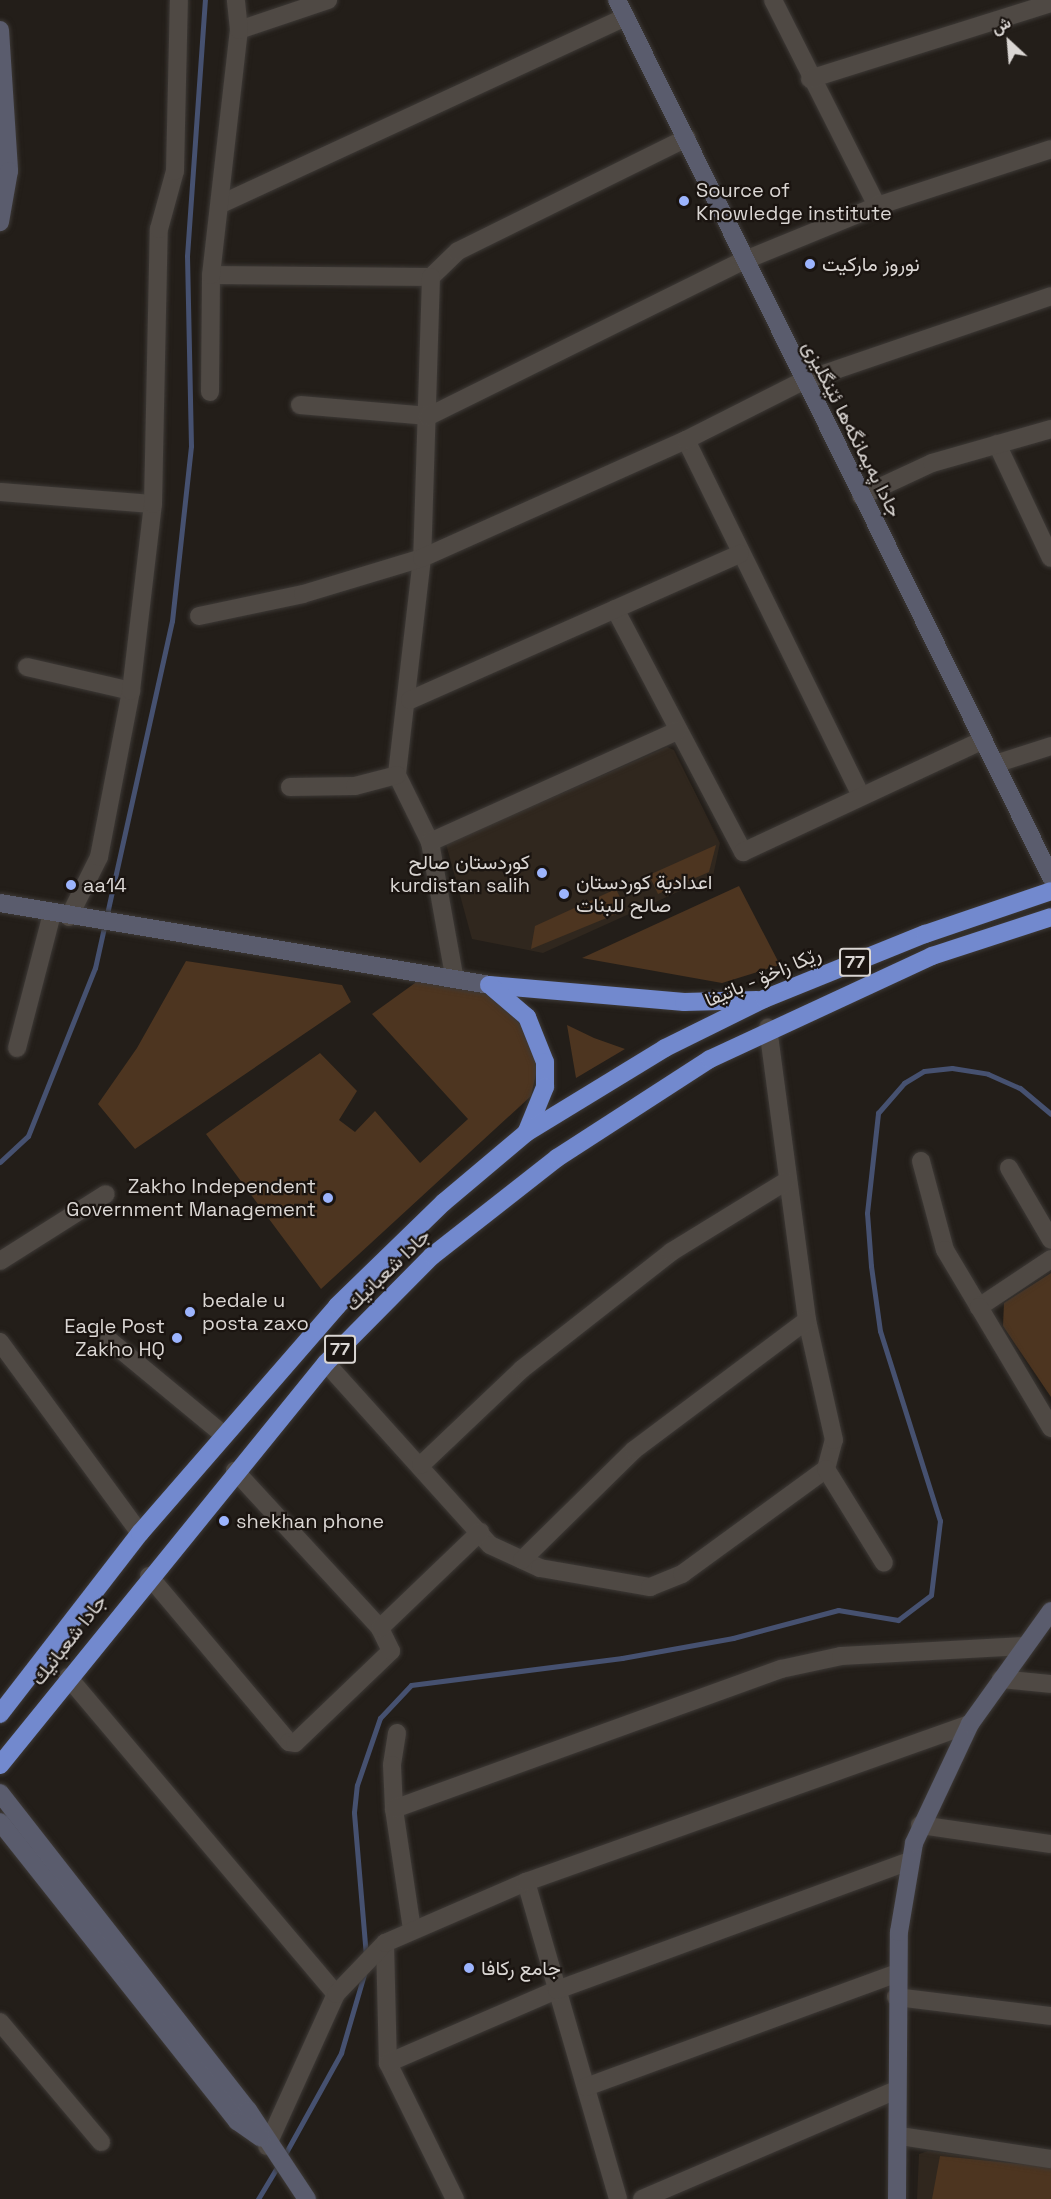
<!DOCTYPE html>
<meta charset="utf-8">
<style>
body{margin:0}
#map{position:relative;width:1051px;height:2199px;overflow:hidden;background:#231e19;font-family:"Space Grotesk",Vazirmatn,sans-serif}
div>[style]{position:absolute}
.built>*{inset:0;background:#30271e}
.green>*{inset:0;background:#4d3520}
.stream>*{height:5px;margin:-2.5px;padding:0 2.5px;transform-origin:2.5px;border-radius:2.5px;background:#465170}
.roads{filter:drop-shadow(0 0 2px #3d3936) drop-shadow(0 0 2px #3d3936)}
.street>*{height:18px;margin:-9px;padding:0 9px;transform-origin:9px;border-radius:9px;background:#4f4944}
.secondary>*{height:18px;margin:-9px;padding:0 9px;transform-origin:9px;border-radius:9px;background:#5a5c6d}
.highway>*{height:18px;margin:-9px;padding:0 9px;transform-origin:9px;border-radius:9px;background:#7289ce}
.dots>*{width:16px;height:16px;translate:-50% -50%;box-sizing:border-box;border:3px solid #1a1410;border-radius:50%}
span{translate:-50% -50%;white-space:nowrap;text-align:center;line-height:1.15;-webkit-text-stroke:4.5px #1a1410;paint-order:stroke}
.shield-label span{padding:2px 4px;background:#1a1410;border:2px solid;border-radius:4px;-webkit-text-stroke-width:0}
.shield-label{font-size:18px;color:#dad6d3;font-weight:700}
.poi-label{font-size:20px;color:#dad6d3}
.left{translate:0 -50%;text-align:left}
.right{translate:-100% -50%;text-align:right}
.street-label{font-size:20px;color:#dad6d3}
.north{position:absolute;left:979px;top:12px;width:60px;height:60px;-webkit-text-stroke:4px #1a1410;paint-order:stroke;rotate:334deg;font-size:16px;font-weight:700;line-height:24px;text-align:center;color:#dad6d3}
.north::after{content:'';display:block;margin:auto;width:21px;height:27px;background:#dad6d3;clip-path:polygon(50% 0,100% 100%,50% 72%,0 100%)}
</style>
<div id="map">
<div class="built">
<div style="clip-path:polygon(667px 747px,674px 750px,720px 843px,713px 876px,543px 953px,472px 939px,446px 844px)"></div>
<div style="clip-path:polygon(928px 2151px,1051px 2166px,1051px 2199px,917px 2199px,919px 2154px)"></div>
</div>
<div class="green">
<div style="clip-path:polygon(716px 845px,709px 872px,658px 894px,649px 875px)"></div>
<div style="clip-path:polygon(739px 886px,780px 965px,722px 983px,582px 958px)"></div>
<div style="clip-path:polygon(616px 889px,626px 910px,531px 949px,535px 926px)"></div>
<div style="clip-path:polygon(186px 961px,342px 985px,351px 1002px,135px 1149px,98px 1104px,137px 1048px)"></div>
<div style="clip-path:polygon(422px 978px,497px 993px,528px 1027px,539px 1061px,531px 1096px,321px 1289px,206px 1134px,320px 1053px,357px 1091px,339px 1120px,355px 1132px,375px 1111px,420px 1163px,468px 1119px,372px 1014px)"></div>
<div style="clip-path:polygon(567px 1025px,594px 1038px,625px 1049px,576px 1078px)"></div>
<div style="clip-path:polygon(1051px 1273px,1051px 1397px,1003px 1326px,1004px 1303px)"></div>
<div style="clip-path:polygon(940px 2156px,1051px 2167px,1051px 2199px,932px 2199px)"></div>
</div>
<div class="stream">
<div style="left:0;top:1162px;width:38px;rotate:-43deg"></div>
<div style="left:28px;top:1136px;width:181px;rotate:-68.3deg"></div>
<div style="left:95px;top:968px;width:355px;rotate:-77.5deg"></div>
<div style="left:172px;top:621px;width:176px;rotate:-83.8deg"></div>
<div style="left:191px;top:446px;width:190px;rotate:-91.2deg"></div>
<div style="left:187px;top:256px;width:257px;rotate:-86deg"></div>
<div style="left:366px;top:1956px;width:144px;rotate:-94.8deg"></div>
<div style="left:354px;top:1812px;width:27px;rotate:-84deg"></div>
<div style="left:357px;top:1785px;width:71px;rotate:-71.1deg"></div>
<div style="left:380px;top:1718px;width:45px;rotate:-46.8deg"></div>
<div style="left:411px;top:1685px;width:213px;rotate:-7.3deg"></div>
<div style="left:622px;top:1658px;width:113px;rotate:-10.2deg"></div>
<div style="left:733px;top:1638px;width:109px;rotate:-14.9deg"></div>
<div style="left:838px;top:1610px;width:61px;rotate:9.5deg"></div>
<div style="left:898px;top:1620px;width:41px;rotate:-37.1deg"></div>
<div style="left:931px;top:1595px;width:75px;rotate:-83.1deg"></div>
<div style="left:940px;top:1521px;width:199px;rotate:-107.5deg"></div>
<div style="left:880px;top:1331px;width:66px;rotate:-97.9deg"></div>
<div style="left:871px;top:1266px;width:53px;rotate:-94.3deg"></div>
<div style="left:867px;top:1213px;width:101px;rotate:-83.7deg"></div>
<div style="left:878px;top:1113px;width:40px;rotate:-49deg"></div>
<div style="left:904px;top:1083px;width:23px;rotate:-31deg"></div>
<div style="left:924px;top:1071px;width:28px;rotate:-6deg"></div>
<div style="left:952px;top:1068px;width:36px;rotate:9deg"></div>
<div style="left:988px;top:1074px;width:35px;rotate:24deg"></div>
<div style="left:1020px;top:1088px;width:40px;rotate:40deg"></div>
<div style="left:284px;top:2156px;width:118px;rotate:-61deg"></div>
<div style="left:341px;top:2053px;width:85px;rotate:-73.7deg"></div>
<div style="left:258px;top:2199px;width:41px;rotate:-59deg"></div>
</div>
<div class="roads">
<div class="street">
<div style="left:773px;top:0;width:231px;rotate:63.2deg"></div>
<div style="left:239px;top:30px;width:94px;rotate:-18.6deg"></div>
<div style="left:810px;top:79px;width:253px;rotate:-17.5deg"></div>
<div style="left:221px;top:204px;width:446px;rotate:-24.8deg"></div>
<div style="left:211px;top:275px;width:220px;rotate:0.5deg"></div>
<div style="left:431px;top:277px;width:37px;rotate:-44deg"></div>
<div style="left:458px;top:251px;width:255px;rotate:-26.3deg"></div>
<div style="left:431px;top:277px;width:281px;rotate:91.8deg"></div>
<div style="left:422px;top:558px;width:218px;rotate:96.6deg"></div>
<div style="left:397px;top:775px;width:75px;rotate:63.8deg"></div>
<div style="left:430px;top:842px;width:136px;rotate:79.8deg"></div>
<div style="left:210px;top:392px;width:117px;rotate:-89.5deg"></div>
<div style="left:211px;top:275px;width:247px;rotate:-83.5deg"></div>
<div style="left:239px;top:30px;width:30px;rotate:-96deg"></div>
<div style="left:300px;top:405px;width:129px;rotate:4.9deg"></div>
<div style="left:429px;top:416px;width:350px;rotate:-26.3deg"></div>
<div style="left:743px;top:261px;width:145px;rotate:-22.3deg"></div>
<div style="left:877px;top:206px;width:183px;rotate:-18.1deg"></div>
<div style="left:686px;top:440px;width:397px;rotate:63.8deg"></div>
<div style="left:997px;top:444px;width:126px;rotate:64.7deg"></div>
<div style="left:0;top:492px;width:153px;rotate:4.5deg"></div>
<div style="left:861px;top:496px;width:78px;rotate:-24.9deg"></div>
<div style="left:932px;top:463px;width:124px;rotate:-15.9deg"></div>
<div style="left:615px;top:609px;width:275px;rotate:62.2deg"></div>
<div style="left:743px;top:852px;width:265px;rotate:-25deg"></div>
<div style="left:199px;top:616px;width:106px;rotate:-11.9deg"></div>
<div style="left:303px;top:594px;width:124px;rotate:-16.8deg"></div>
<div style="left:422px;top:558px;width:289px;rotate:-24.1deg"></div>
<div style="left:686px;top:440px;width:131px;rotate:-26.8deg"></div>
<div style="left:803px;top:381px;width:262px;rotate:-18.9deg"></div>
<div style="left:27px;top:667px;width:107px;rotate:13deg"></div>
<div style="left:410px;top:700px;width:361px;rotate:-23.9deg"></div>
<div style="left:995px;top:764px;width:59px;rotate:-17.8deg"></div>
<div style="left:290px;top:787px;width:65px;rotate:-0.9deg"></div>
<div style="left:355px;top:786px;width:43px;rotate:-14.7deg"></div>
<div style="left:430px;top:842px;width:271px;rotate:-24.2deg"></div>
<div style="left:69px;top:917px;width:67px;rotate:-63.4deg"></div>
<div style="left:99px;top:857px;width:169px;rotate:-79.1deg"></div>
<div style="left:131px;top:691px;width:188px;rotate:-83.3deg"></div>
<div style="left:153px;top:504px;width:275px;rotate:-88.8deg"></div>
<div style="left:159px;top:229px;width:60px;rotate:-74.6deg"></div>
<div style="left:175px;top:171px;width:171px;rotate:-88.7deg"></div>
<div style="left:17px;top:1048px;width:138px;rotate:-75.4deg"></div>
<div style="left:921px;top:1161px;width:92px;rotate:74.9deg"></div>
<div style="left:945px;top:1250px;width:66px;rotate:59.2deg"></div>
<div style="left:1009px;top:1168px;width:83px;rotate:59.7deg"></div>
<div style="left:1051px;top:1259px;width:87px;rotate:146.3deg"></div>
<div style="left:979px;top:1307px;width:141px;rotate:59.2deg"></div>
<div style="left:0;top:1261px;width:125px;rotate:-32.3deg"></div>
<div style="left:109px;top:1340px;width:149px;rotate:39.6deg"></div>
<div style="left:0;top:1342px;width:237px;rotate:53.8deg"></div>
<div style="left:326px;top:1363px;width:245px;rotate:48deg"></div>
<div style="left:490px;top:1545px;width:55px;rotate:24.7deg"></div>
<div style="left:540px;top:1568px;width:112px;rotate:9.8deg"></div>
<div style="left:650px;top:1587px;width:35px;rotate:-22deg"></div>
<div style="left:682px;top:1574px;width:178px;rotate:-36.1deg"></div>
<div style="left:826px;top:1469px;width:30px;rotate:-75deg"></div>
<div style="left:834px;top:1440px;width:123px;rotate:-102.7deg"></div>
<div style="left:807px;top:1320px;width:295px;rotate:-97.6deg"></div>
<div style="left:421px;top:1465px;width:139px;rotate:-43.5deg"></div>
<div style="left:522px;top:1369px;width:189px;rotate:-38.1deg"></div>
<div style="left:671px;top:1252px;width:134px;rotate:-31.6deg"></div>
<div style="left:826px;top:1469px;width:110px;rotate:58.3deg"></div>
<div style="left:522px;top:1560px;width:157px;rotate:-44.5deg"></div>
<div style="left:634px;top:1450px;width:216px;rotate:-36.9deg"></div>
<div style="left:149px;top:1576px;width:217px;rotate:49.9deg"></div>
<div style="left:289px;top:1742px;width:6px;rotate:9deg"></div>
<div style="left:295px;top:1743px;width:133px;rotate:-43.8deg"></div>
<div style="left:391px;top:1651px;width:25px;rotate:-116deg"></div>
<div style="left:380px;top:1628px;width:214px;rotate:-132.7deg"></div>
<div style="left:380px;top:1628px;width:139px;rotate:-43.8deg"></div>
<div style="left:68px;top:1677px;width:415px;rotate:49.8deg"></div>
<div style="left:1001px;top:1679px;width:50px;rotate:5.7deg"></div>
<div style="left:397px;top:1733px;width:32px;rotate:99deg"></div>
<div style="left:392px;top:1765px;width:44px;rotate:87.4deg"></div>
<div style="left:394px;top:1809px;width:121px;rotate:81.5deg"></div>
<div style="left:394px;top:1809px;width:412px;rotate:-19.9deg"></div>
<div style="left:781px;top:1669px;width:61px;rotate:-12.2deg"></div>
<div style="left:841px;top:1656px;width:183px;rotate:-3.1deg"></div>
<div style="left:920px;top:1825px;width:132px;rotate:8.3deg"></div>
<div style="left:526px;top:1882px;width:330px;rotate:73.8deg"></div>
<div style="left:385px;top:1943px;width:120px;rotate:88.6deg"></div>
<div style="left:388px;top:2063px;width:152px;rotate:63.8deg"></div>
<div style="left:896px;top:1997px;width:156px;rotate:7deg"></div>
<div style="left:0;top:2022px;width:157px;rotate:49.9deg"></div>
<div style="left:388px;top:2063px;width:184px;rotate:-23.4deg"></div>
<div style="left:557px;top:1990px;width:375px;rotate:-20.1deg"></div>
<div style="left:586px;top:2087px;width:331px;rotate:-20.1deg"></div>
<div style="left:900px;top:2136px;width:153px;rotate:8.7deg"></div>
<div style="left:267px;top:2146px;width:167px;rotate:-65.6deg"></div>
<div style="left:336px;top:1994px;width:71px;rotate:-46.1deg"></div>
<div style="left:385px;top:1943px;width:154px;rotate:-23.4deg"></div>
<div style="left:526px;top:1882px;width:471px;rotate:-19.6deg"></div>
<div style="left:642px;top:2199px;width:274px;rotate:-23.2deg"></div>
</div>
<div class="secondary">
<div style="left:617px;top:0;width:979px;rotate:63.67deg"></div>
<div style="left:0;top:30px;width:141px;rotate:86.3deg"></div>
<div style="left:9px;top:171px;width:52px;rotate:100deg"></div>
<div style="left:0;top:903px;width:496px;rotate:9.5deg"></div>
<div style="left:0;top:1793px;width:402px;rotate:52deg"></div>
<div style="left:248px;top:2110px;width:107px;rotate:56.5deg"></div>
<div style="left:0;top:1822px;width:382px;rotate:51.6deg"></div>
<div style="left:237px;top:2121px;width:29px;rotate:35deg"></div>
<div style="left:897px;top:2199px;width:267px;rotate:-89.6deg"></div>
<div style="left:899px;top:1932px;width:90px;rotate:-80.4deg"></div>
<div style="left:914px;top:1843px;width:132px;rotate:-64.8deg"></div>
<div style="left:970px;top:1724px;width:139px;rotate:-54.4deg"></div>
</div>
<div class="highway">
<div style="left:489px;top:985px;width:196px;rotate:5deg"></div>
<div style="left:684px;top:1002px;width:73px;rotate:-1.6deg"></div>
<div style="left:493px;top:988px;width:45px;rotate:40.5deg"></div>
<div style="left:527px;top:1017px;width:48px;rotate:68.2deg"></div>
<div style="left:545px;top:1062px;width:25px;rotate:90deg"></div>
<div style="left:545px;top:1087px;width:48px;rotate:112.2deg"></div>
<div style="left:0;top:1714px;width:229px;rotate:-52.3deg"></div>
<div style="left:140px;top:1533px;width:301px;rotate:-49deg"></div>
<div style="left:337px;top:1306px;width:149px;rotate:-44.2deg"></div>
<div style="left:444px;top:1202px;width:107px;rotate:-40.1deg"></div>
<div style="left:526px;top:1133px;width:163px;rotate:-31.4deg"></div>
<div style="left:665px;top:1048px;width:110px;rotate:-26.3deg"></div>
<div style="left:764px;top:999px;width:174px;rotate:-22deg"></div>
<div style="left:925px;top:934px;width:133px;rotate:-18.8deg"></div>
<div style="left:0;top:1765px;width:518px;rotate:-50.96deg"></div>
<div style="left:326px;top:1363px;width:151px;rotate:-45.3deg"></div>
<div style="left:432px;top:1256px;width:159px;rotate:-38.1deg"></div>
<div style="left:557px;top:1158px;width:182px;rotate:-32.9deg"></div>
<div style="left:710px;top:1059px;width:245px;rotate:-24.9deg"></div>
<div style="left:932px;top:956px;width:125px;rotate:-18.1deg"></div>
</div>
</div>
<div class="dots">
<div style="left:684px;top:201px;background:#9cb4fd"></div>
<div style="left:810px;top:264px;background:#9cb4fd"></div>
<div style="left:542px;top:873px;background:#9cb4fd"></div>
<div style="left:71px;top:885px;background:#9cb4fd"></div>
<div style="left:564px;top:894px;background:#9cb4fd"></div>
<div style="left:328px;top:1198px;background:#9cb4fd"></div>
<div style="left:190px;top:1312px;background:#9cb4fd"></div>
<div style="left:177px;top:1338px;background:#9cb4fd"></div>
<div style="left:224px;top:1521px;background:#9cb4fd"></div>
<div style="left:469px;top:1968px;background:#9cb4fd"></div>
</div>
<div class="shield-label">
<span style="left:855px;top:962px">77</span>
<span style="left:340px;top:1349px">77</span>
</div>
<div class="poi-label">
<span class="left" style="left:696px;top:202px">Source of<br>Knowledge institute</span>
<span class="left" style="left:822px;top:264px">نوروز ماركيت</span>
<span class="right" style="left:530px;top:874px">كوردستان صالح<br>kurdistan salih</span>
<span class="left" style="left:576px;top:894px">اعدادية كوردستان<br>صالح للبنات</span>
<span class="left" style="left:83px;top:885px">aa14</span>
<span class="right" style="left:316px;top:1198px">Zakho Independent<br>Government Management</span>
<span class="left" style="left:202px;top:1312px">bedale u<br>posta zaxo</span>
<span class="right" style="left:165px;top:1338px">Eagle Post<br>Zakho HQ</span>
<span class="left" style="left:236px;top:1521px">shekhan phone</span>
<span class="left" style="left:481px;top:1968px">جامع ركافا</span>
</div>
<div class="street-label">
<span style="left:852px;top:429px;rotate:63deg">جادا په‌يمانگه‌ها ئێنگليزى</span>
<span style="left:763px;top:977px;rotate:-23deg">رێکا زاخۆ - باتیفا</span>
<span style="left:388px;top:1270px;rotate:-44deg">جادا شعبانيك</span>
<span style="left:69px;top:1640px;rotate:-52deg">جادا شعبانيك</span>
</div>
<div class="north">ش</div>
</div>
